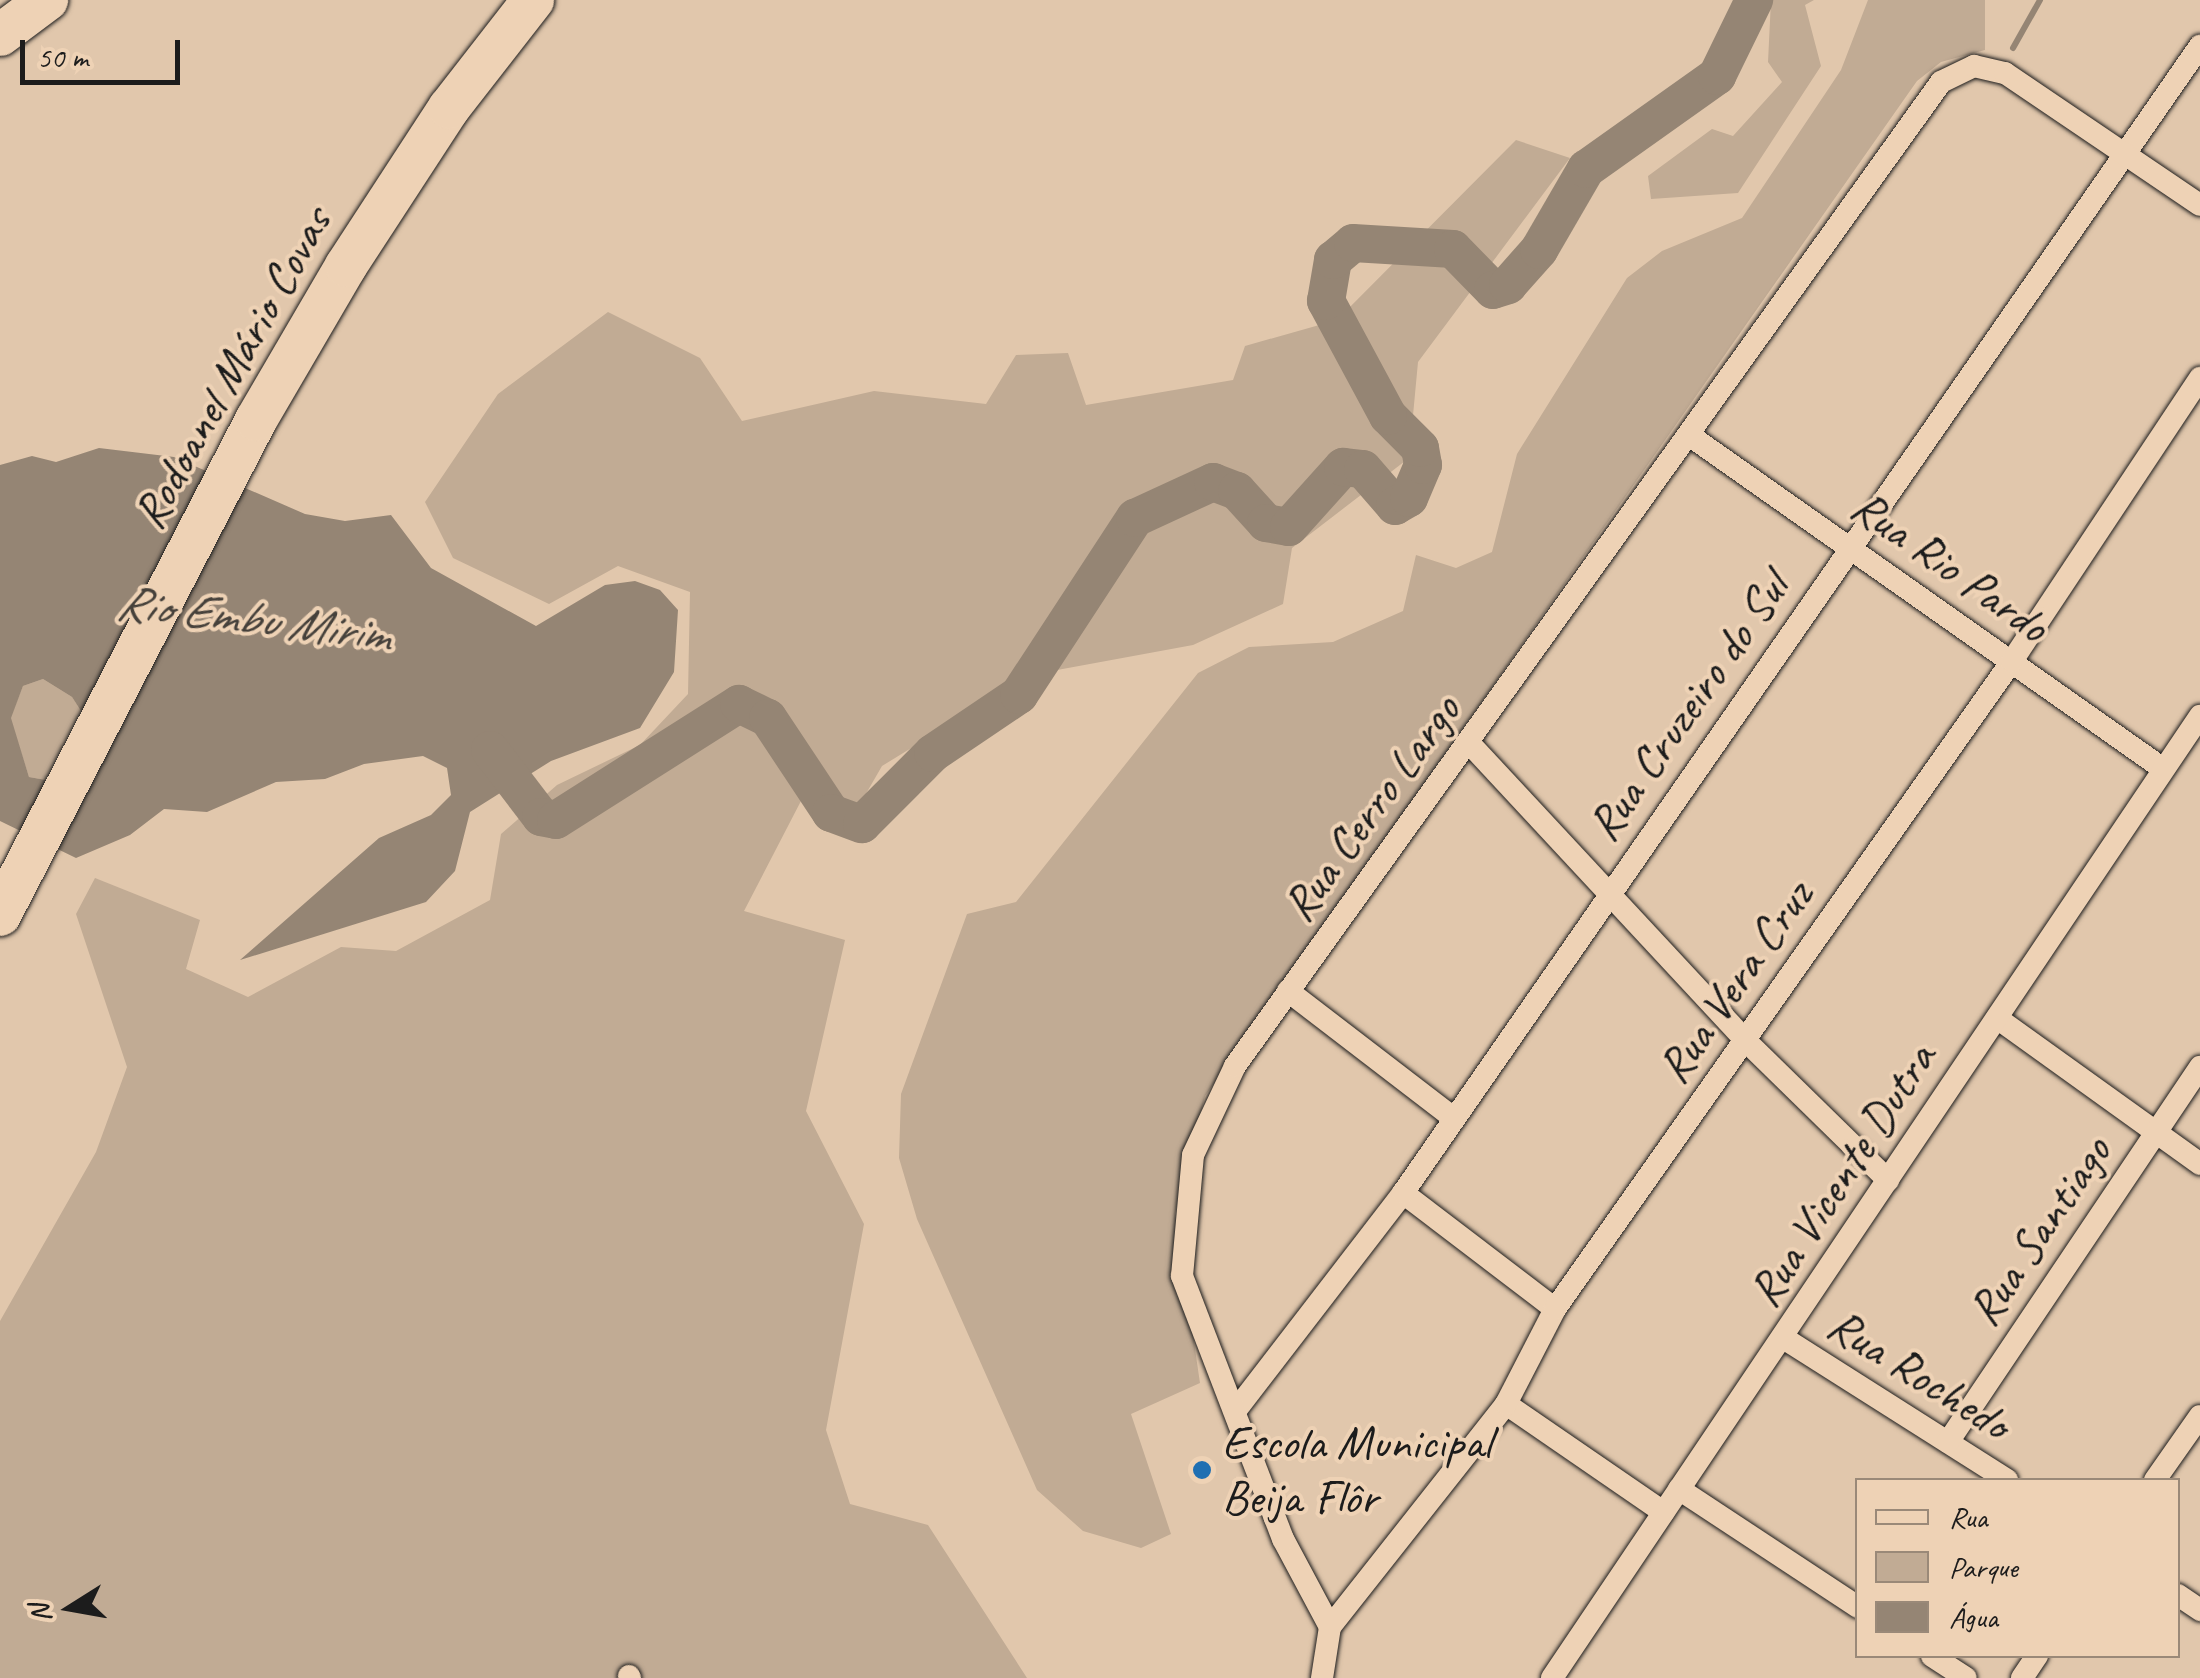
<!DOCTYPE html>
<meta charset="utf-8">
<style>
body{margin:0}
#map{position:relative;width:2200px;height:1678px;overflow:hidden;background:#e1c7ac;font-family:Caveat,sans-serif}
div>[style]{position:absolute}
.green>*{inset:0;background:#c1ab94}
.water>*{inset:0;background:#958574}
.stream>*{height:6px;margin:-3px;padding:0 3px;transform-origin:3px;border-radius:3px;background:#958574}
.river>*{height:38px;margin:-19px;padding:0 19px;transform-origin:19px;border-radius:19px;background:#958574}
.roads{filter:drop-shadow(0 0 2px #1c1c1c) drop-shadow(0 0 2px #1c1c1c)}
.minor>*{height:22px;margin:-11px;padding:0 11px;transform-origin:11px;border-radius:11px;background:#eed2b5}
.motorway>*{height:42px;margin:-21px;padding:0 21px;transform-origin:21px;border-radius:21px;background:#eed2b5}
.dots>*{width:28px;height:28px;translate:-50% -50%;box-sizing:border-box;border:5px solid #eed2b5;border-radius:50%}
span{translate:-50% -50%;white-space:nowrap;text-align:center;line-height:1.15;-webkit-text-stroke:8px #eed2b5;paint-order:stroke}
.street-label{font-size:48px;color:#1c1c1c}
.poi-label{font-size:48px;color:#1c1c1c}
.left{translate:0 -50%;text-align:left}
.water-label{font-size:50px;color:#46413b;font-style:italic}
.legend{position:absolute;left:1855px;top:1478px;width:325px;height:180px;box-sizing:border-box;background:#eed2b5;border:2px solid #9a8978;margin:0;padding:12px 18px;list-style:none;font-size:30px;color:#1c1c1c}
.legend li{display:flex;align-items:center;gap:20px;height:50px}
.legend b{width:50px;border:2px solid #9a8978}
.north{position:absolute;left:20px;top:1558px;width:100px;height:100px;-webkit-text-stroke:8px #eed2b5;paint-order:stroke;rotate:259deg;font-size:28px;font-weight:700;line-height:40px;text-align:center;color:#1c1c1c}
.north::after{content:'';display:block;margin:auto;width:35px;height:45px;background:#1c1c1c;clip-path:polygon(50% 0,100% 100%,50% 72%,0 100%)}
.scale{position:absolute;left:20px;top:40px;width:160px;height:45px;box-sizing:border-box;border:5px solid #1c1c1c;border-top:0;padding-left:12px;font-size:30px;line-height:35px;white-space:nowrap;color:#1c1c1c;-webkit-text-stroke:8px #eed2b5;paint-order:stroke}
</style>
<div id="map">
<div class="green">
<div style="clip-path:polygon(1771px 0,1814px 0,1805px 5px,1821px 66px,1738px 193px,1651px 199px,1648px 176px,1712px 129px,1733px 136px,1782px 82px,1768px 62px)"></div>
<div style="clip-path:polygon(1868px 0,1985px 0,1985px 50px,1941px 62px,1917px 81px,1205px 1096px,1175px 1213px,1200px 1383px,1131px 1414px,1171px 1534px,1141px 1548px,1083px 1531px,1037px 1490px,917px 1219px,899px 1158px,901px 1094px,967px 914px,1016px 902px,1198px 673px,1249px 647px,1333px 642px,1403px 611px,1416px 555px,1456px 568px,1492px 552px,1517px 454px,1627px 278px,1662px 251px,1742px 218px,1841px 70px)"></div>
<div style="clip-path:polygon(1516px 140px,1570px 158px,1418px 362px,1409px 458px,1292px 548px,1283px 604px,1193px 645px,1030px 675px,882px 766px,856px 811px,802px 799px,744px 911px,845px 940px,806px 1111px,864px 1224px,826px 1430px,850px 1504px,928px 1525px,1027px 1678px,0 1678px,0 1321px,96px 1152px,127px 1067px,76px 914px,95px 878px,200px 920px,186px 969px,248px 997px,341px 947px,396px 951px,490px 900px,501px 834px,557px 785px,640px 745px,688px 694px,690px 592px,618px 566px,549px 604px,453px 558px,425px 502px,498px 394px,608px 312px,700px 358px,742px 421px,874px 391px,986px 404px,1016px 355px,1068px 353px,1086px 405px,1233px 380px,1245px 346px,1337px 320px)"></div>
<div style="clip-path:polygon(43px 679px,72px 697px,106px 748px,96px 778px,80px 786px,29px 777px,10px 718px,23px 686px)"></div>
</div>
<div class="water">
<div style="clip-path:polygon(evenodd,99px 448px,174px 457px,305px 514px,345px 521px,391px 515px,431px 568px,536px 626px,605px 585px,635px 581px,660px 590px,678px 610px,674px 672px,640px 728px,551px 761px,470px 812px,455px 871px,426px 902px,240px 960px,379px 838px,431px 815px,451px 795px,447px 768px,423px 756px,364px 764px,325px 779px,276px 782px,207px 812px,164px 809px,130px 835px,76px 858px,0 821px,0 465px,32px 456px,56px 462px,99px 448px,43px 679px,72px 697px,105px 748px,96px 778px,80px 786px,29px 777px,11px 718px,23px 686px,43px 679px)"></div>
</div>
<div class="stream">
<div style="left:2013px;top:48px;width:55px;rotate:-60.6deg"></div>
</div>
<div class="river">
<div style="left:490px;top:750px;width:84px;rotate:52.7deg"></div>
<div style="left:541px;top:817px;width:15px;rotate:11deg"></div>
<div style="left:556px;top:820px;width:217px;rotate:-32.4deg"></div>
<div style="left:739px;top:704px;width:32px;rotate:26deg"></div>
<div style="left:768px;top:718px;width:114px;rotate:56.4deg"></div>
<div style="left:831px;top:813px;width:33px;rotate:20deg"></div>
<div style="left:862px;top:824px;width:100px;rotate:-45deg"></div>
<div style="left:933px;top:753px;width:104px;rotate:-34deg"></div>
<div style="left:1019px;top:695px;width:212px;rotate:-56.8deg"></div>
<div style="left:1135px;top:518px;width:86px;rotate:-24.8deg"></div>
<div style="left:1213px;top:482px;width:26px;rotate:21deg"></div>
<div style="left:1237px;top:491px;width:43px;rotate:47.8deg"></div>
<div style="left:1266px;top:523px;width:23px;rotate:10deg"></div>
<div style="left:1289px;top:527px;width:81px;rotate:-48deg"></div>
<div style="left:1343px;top:467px;width:20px;rotate:6deg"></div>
<div style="left:1363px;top:469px;width:49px;rotate:49.1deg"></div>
<div style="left:1395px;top:506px;width:16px;rotate:-30deg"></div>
<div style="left:1409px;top:498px;width:36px;rotate:-67deg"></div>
<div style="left:1423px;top:465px;width:17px;rotate:-100deg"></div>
<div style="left:1420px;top:448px;width:45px;rotate:-135deg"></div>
<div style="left:1388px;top:416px;width:131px;rotate:-118.3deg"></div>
<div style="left:1326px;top:301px;width:42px;rotate:-80.3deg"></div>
<div style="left:1333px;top:260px;width:26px;rotate:-40deg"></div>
<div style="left:1353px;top:243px;width:100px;rotate:3.4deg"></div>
<div style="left:1453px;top:249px;width:57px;rotate:45.7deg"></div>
<div style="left:1493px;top:290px;width:16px;rotate:-18deg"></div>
<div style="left:1508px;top:285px;width:47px;rotate:-48.5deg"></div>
<div style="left:1539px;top:250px;width:94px;rotate:-59.9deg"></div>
<div style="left:1586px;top:169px;width:161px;rotate:-35.4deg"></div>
<div style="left:1717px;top:76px;width:85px;rotate:-64deg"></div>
</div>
<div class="roads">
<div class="minor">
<div style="left:1689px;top:435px;width:578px;rotate:35.15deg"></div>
<div style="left:1472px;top:746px;width:403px;rotate:47.1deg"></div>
<div style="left:1746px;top:1041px;width:199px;rotate:44.4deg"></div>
<div style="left:1288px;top:991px;width:205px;rotate:37.5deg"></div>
<div style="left:1997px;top:1018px;width:250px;rotate:35.7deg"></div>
<div style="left:1403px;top:1193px;width:191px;rotate:37.3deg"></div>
<div style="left:1785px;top:1339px;width:263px;rotate:32.4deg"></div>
<div style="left:1506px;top:1404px;width:191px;rotate:34.5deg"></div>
<div style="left:1236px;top:1410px;width:274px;rotate:-52.4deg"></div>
<div style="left:1403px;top:1193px;width:1397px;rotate:-55.21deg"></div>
<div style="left:1948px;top:1442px;width:452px;rotate:-56.1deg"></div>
<div style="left:2155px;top:1480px;width:78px;rotate:-54.9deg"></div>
<div style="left:1679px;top:1489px;width:214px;rotate:33.4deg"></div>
<div style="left:2178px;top:1595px;width:27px;rotate:34deg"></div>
<div style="left:1330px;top:1627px;width:284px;rotate:-51.7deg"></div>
<div style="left:1506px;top:1404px;width:107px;rotate:-62.7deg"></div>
<div style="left:1555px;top:1309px;width:793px;rotate:-54.81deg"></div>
<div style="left:2012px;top:661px;width:340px;rotate:-56.4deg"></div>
<div style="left:1932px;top:1656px;width:40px;rotate:32.9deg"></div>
<div style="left:629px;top:1676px;width:2px;rotate:63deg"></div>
<div style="left:1322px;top:1678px;width:52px;rotate:-81.1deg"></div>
<div style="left:1330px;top:1627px;width:100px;rotate:-118.1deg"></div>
<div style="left:1283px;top:1539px;width:282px;rotate:-111deg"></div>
<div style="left:1182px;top:1276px;width:121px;rotate:-84.8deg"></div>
<div style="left:1193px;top:1155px;width:98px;rotate:-64.7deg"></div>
<div style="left:1235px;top:1066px;width:1211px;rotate:-54.34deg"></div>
<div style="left:1941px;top:82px;width:37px;rotate:-26deg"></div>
<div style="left:1974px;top:66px;width:32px;rotate:13deg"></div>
<div style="left:2005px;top:73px;width:235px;rotate:34.1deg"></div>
<div style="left:1552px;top:1678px;width:1160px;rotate:-56.04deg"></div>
<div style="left:2022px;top:1678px;width:27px;rotate:-56deg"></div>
</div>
<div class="motorway">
<div style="left:0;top:35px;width:59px;rotate:-36.7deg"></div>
<div style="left:0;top:915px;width:557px;rotate:-62.65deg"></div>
<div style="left:256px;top:420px;width:178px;rotate:-59.7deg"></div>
<div style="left:346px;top:266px;width:189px;rotate:-56.9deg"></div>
<div style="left:449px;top:108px;width:137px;rotate:-52.1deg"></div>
</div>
</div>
<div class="dots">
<div style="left:1202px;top:1470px;background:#1f6fb2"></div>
</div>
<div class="street-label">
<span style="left:232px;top:368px;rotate:-61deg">Rodoanel Mário Covas</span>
<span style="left:1950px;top:566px;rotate:35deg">Rua Rio Pardo</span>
<span style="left:1688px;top:707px;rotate:-55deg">Rua Cruzeiro do Sul</span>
<span style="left:1371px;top:808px;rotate:-54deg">Rua Cerro Largo</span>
<span style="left:1735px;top:982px;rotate:-55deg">Rua Vera Cruz</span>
<span style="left:1842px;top:1175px;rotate:-57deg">Rua Vicente Dutra</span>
<span style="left:2039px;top:1231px;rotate:-56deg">Rua Santiago</span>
<span style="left:1919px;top:1374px;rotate:32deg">Rua Rochedo</span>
</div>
<div class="poi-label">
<span class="left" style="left:1222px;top:1470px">Escola Municipal<br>Beija Flôr</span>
</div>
<div class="water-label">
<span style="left:253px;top:618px;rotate:7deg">Rio Embu Mirim</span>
</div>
<ul class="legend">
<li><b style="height:12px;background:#eed2b5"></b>Rua</li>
<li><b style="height:28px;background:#c1ab94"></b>Parque</li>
<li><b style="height:28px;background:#958574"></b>Água</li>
</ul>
<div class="north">N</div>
<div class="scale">50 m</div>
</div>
